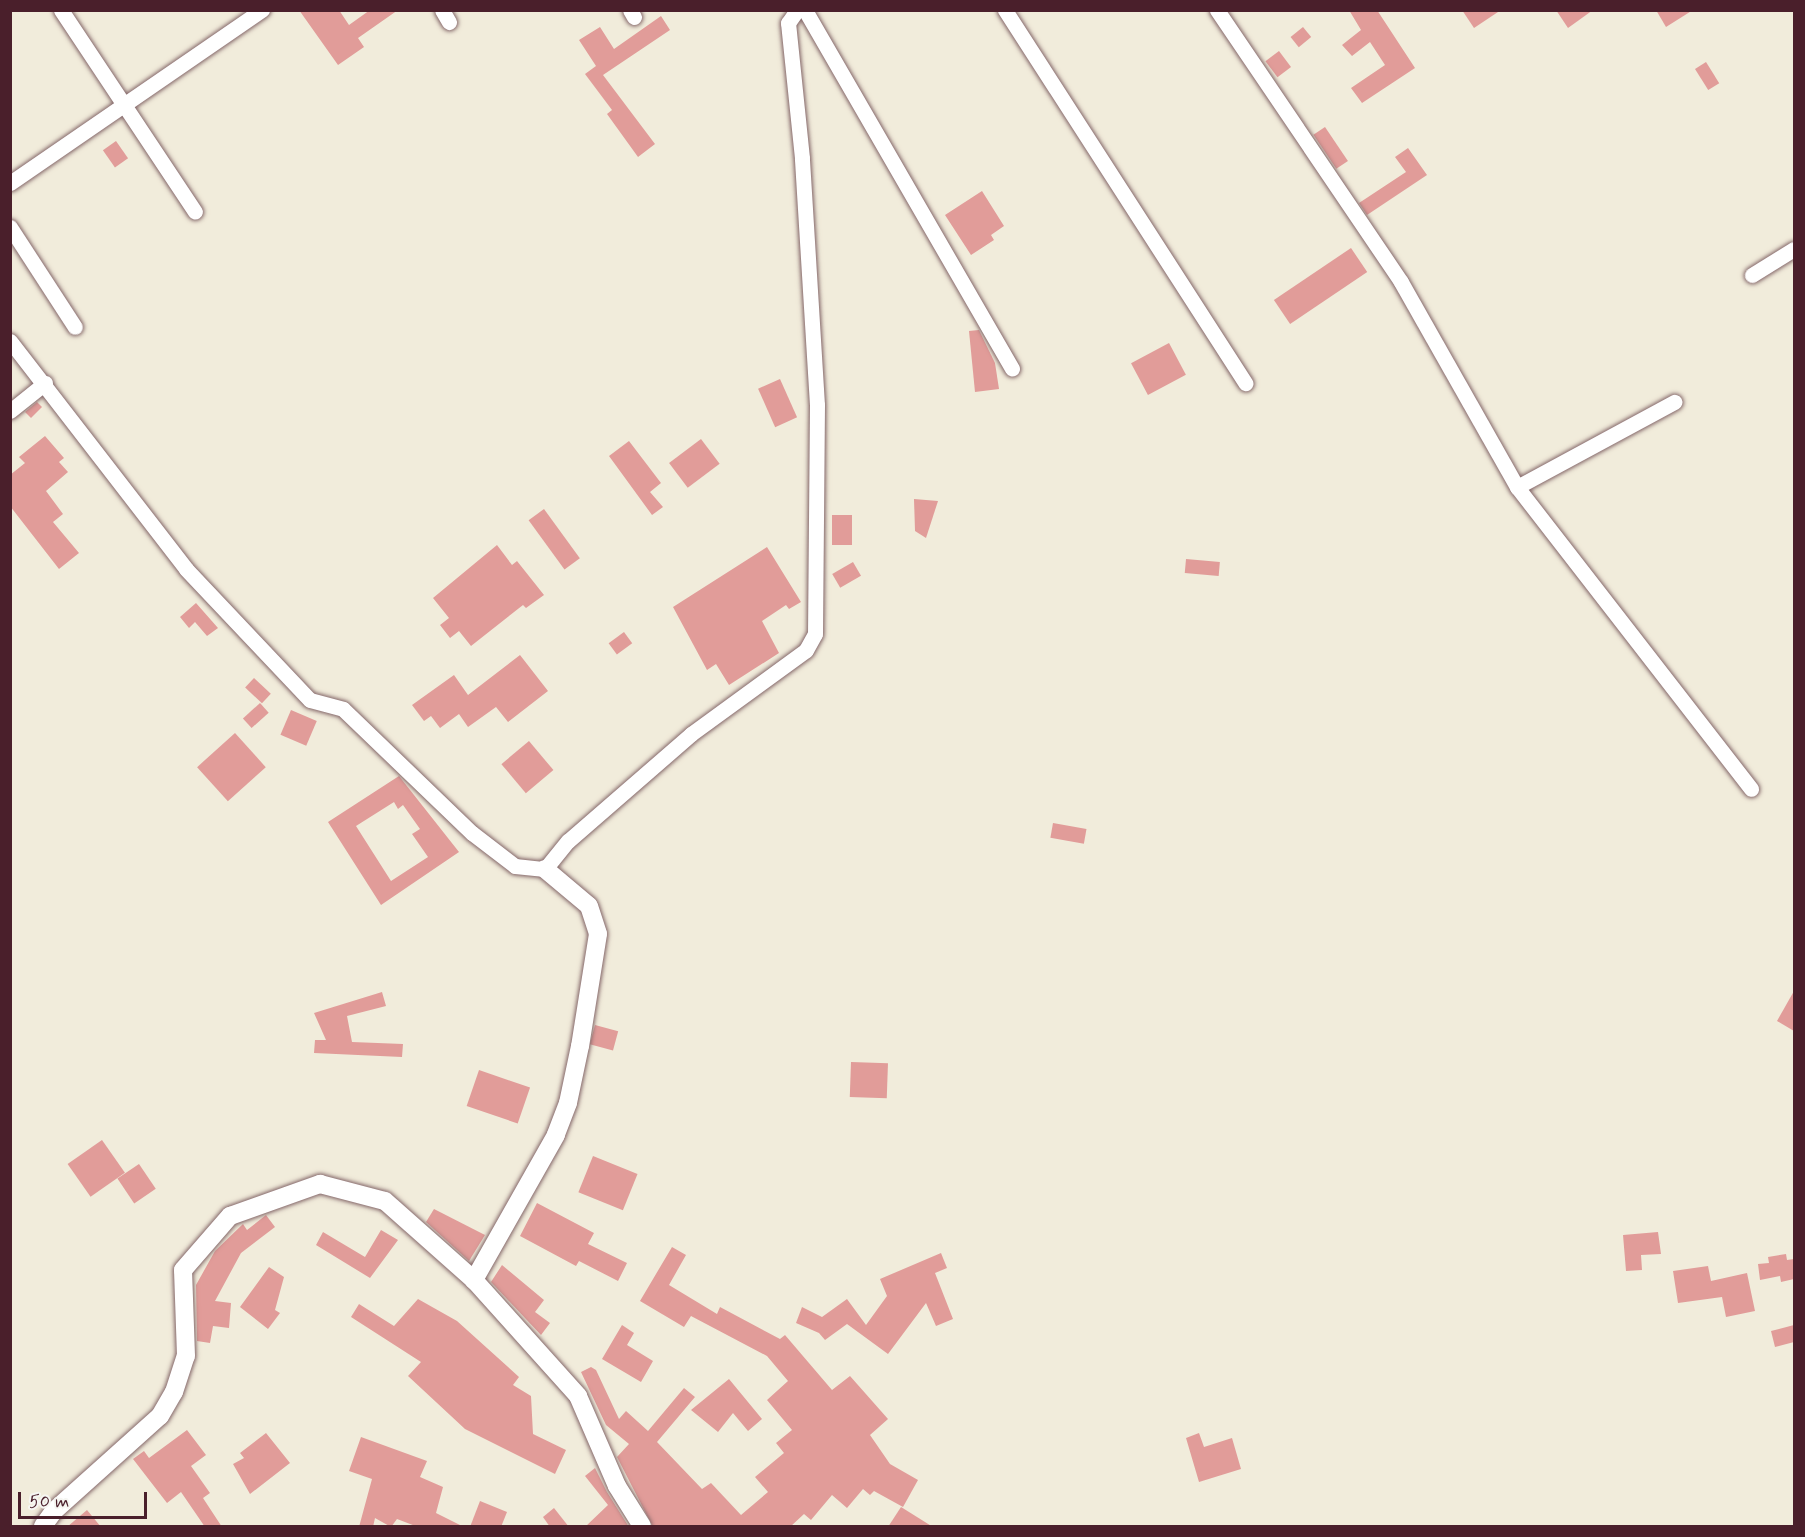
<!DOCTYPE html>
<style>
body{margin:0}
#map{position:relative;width:1805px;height:1537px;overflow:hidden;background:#f1ecdb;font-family:Mynerve,sans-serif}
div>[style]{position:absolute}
.building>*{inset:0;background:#e19c99;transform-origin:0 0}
.roads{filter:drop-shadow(0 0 2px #846769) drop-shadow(0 0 2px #846769)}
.minor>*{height:15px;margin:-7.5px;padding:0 7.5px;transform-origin:7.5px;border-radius:7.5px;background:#fff}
.tertiary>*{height:18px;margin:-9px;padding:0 9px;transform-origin:9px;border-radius:9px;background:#fff}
span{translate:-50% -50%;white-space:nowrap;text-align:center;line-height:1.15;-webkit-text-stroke:4.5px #f6f6f2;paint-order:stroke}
.frame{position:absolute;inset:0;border:12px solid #4a1f2b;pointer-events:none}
.scale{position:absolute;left:18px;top:1492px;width:129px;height:27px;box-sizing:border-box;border:3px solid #4a1f2b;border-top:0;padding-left:8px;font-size:18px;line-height:21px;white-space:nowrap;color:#4a1f2b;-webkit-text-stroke:4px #f6f6f2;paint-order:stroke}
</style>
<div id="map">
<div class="building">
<div style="clip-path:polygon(299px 10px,339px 10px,349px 25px,370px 10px,398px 10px,358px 38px,364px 47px,338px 65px)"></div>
<div style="clip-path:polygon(1349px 10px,1377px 10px,1415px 68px,1362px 103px,1351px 88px,1385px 65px,1370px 42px,1352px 56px,1342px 45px,1361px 30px)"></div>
<div style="clip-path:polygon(1462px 10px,1501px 10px,1474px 28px)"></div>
<div style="clip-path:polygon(1556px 10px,1593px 10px,1568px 28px)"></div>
<div style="clip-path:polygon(1656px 10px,1693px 10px,1666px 27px)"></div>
<div style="clip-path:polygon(661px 16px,670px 30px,603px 75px,655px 144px,638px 157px,607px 114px,612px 110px,585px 74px,596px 66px,579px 40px,600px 27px,614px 49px)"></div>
<div style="left:1303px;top:27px;width:13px;height:16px;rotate:51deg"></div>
<div style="left:1279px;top:51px;width:20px;height:17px;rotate:53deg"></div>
<div style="left:1706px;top:62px;width:25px;height:13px;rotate:58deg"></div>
<div style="left:1325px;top:127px;width:41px;height:14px;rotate:56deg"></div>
<div style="left:116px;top:141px;width:21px;height:16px;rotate:55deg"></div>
<div style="clip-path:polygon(1408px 148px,1427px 175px,1367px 215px,1359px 203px,1406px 172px,1395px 157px)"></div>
<div style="clip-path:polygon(982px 191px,1004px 226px,991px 235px,994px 240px,971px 255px,945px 215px)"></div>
<div style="left:1351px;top:248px;width:29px;height:93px;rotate:56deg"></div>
<div style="clip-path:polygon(979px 330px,995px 363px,999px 389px,975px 392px,969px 331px)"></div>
<div style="left:1169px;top:343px;width:36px;height:43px;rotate:62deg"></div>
<div style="left:780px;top:379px;width:42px;height:24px;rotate:66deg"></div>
<div style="clip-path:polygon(37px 402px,42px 407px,31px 418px,25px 412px)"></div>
<div style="clip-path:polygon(45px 436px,64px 458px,59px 462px,68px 472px,46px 491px,63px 514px,53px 522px,79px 553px,59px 569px,10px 506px,10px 475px,25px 463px,19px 457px)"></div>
<div style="left:701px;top:439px;width:31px;height:40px;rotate:53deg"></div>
<div style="clip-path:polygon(629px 441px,661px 483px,650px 492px,663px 507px,652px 515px,609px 456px)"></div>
<div style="clip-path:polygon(914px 499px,938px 501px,926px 538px,915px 531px)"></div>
<div style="left:544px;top:509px;width:61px;height:19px;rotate:54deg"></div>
<div style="left:832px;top:515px;width:20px;height:30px"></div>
<div style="clip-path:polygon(497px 545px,512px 565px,517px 561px,544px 595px,526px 608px,523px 605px,471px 646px,459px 631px,450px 638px,440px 625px,449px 618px,433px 598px)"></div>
<div style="clip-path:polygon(767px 547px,801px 602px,789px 609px,786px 605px,762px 621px,779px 653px,729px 685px,716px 664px,707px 670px,673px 607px)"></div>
<div style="left:1186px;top:559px;width:34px;height:14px;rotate:5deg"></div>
<div style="left:853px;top:562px;width:16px;height:24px;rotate:60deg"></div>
<div style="clip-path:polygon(196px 603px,218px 628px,207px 636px,195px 622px,189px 628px,180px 617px)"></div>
<div style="left:624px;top:632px;width:14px;height:19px;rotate:54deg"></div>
<div style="clip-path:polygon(520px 655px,548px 691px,508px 722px,496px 707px,468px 727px,459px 714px,440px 728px,431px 716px,424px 721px,412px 705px,454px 675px,468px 695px)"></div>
<div style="left:254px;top:678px;width:23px;height:13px;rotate:43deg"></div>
<div style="left:260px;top:703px;width:13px;height:23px;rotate:48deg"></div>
<div style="left:291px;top:710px;width:28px;height:27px;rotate:23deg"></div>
<div style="left:235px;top:733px;width:46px;height:51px;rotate:48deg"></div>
<div style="left:529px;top:741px;width:38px;height:36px;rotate:50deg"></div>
<div style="clip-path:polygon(evenodd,399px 776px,459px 852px,381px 905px,328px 822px,399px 776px,394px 802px,398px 809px,403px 805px,420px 829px,412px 834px,428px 857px,391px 881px,356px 826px,394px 802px)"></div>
<div style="left:1053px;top:823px;width:34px;height:15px;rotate:10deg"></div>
<div style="clip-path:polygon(1794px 991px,1794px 1031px,1777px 1021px)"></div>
<div style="clip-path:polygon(382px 992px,386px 1006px,347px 1016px,352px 1042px,403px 1044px,402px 1057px,314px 1053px,315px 1040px,326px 1040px,314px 1013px)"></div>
<div style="left:595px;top:1025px;width:24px;height:20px;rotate:15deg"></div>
<div style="left:851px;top:1062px;width:37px;height:35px;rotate:2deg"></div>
<div style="left:479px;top:1070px;width:54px;height:38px;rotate:19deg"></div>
<div style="left:102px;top:1140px;width:40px;height:42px;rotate:55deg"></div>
<div style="left:593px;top:1156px;width:48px;height:39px;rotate:22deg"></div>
<div style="left:139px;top:1164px;width:30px;height:26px;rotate:56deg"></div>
<div style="clip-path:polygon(537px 1203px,594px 1233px,588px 1244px,627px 1263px,618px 1281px,579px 1261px,576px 1266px,520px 1236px)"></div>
<div style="clip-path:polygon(434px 1209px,485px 1235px,469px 1261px,426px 1222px)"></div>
<div style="clip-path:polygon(266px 1215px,275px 1227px,241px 1253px,215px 1301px,231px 1303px,229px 1328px,213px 1326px,210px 1343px,197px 1341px,196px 1285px,215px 1251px,243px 1224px,247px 1230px)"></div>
<div style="clip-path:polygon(381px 1230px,398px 1240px,370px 1278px,316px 1245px,323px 1232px,365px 1257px)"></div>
<div style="clip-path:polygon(1658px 1232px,1661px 1254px,1641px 1255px,1642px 1270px,1626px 1271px,1623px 1235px)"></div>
<div style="clip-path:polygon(672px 1247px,686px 1255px,669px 1285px,717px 1314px,720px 1307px,780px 1339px,785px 1335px,832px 1390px,850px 1376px,888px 1419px,870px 1435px,890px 1464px,918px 1480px,903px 1507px,874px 1491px,870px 1495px,863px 1489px,847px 1508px,832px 1495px,811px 1520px,804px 1514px,790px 1527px,653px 1527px,617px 1457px,629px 1444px,606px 1425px,581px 1372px,591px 1367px,596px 1370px,619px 1419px,626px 1411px,648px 1431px,684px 1388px,695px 1397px,657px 1442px,702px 1489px,711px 1483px,741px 1515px,768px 1492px,755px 1477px,784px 1453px,776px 1443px,792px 1430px,767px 1400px,788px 1381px,767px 1356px,691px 1316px,684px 1327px,640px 1301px)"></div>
<div style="clip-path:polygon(941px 1253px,947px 1268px,935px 1273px,953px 1319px,936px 1326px,926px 1303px,888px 1354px,847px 1324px,825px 1340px,819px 1333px,796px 1323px,802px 1307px,822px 1317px,847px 1299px,866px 1325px,887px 1296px,880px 1279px)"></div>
<div style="clip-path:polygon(1786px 1254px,1787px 1260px,1794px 1259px,1794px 1279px,1781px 1282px,1780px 1276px,1760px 1280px,1758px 1264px,1769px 1263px,1768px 1257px)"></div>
<div style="clip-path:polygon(502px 1265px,544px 1300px,535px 1312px,550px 1323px,541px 1335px,491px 1282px)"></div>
<div style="clip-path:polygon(1708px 1266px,1711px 1281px,1747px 1273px,1755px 1311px,1726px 1317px,1722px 1297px,1678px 1303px,1673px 1271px)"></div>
<div style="clip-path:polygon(269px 1267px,284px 1277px,275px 1310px,280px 1313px,268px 1329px,240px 1307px)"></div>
<div style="clip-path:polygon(418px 1299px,457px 1321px,519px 1377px,513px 1385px,531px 1396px,533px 1434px,566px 1450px,555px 1474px,465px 1429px,408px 1376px,421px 1362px,351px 1317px,359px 1304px,394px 1326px)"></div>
<div style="clip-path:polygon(622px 1325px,634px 1333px,627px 1345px,653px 1361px,641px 1382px,602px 1359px)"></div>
<div style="clip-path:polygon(1794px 1325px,1794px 1342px,1775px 1347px,1771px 1331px)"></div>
<div style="clip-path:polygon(729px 1379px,762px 1419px,748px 1431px,733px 1413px,718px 1432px,691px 1410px)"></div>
<div style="clip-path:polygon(187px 1430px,206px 1455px,191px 1466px,210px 1493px,203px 1498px,222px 1527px,205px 1527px,181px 1492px,167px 1503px,133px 1459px,144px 1451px,149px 1458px)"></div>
<div style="clip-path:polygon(266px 1433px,290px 1463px,250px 1494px,233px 1464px,244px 1458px,240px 1453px)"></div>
<div style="clip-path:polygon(1199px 1433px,1204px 1447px,1232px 1438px,1241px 1469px,1199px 1482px,1186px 1438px)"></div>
<div style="clip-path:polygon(361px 1437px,427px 1461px,420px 1477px,443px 1487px,436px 1513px,464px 1527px,418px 1527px,397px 1519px,391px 1527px,375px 1518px,373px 1527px,359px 1527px,372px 1479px,349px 1471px)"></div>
<div style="clip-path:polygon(595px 1468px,607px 1492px,629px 1527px,585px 1527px,608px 1505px,585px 1476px)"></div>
<div style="clip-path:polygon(480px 1501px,507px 1512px,501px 1527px,470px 1527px)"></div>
<div style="clip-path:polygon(901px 1507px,933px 1527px,888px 1527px)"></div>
<div style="clip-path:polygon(554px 1508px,569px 1527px,550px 1527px,543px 1517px)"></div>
<div style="clip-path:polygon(87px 1510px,101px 1527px,67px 1527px)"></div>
</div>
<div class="roads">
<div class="minor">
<div style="left:61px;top:10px;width:242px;rotate:56.4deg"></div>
<div style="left:442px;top:10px;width:14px;rotate:60deg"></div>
<div style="left:630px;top:10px;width:8px;rotate:60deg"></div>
<div style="left:805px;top:10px;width:414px;rotate:60deg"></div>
<div style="left:1005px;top:10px;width:444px;rotate:57.2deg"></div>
<div style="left:1217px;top:10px;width:328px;rotate:55.9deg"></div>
<div style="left:1401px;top:282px;width:236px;rotate:60.5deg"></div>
<div style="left:1517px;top:487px;width:382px;rotate:52.2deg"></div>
<div style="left:10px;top:183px;width:306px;rotate:-34.5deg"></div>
<div style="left:10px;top:227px;width:119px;rotate:57deg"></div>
<div style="left:1752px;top:275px;width:49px;rotate:-31.8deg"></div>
<div style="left:10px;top:341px;width:288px;rotate:52.3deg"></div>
<div style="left:186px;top:569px;width:180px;rotate:46.6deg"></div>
<div style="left:310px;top:700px;width:34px;rotate:15deg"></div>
<div style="left:343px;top:709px;width:179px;rotate:43.9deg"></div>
<div style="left:472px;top:833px;width:54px;rotate:37.5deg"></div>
<div style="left:515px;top:866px;width:30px;rotate:6deg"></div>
<div style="left:545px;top:869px;width:36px;rotate:-51deg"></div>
<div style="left:568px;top:841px;width:163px;rotate:-41deg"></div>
<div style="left:691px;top:734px;width:142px;rotate:-36.1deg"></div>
<div style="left:806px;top:650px;width:18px;rotate:-61deg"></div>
<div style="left:815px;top:634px;width:229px;rotate:-89.5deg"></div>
<div style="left:817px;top:405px;width:247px;rotate:-93.5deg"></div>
<div style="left:802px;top:158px;width:136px;rotate:-95.9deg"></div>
<div style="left:788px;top:23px;width:16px;rotate:-55deg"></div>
<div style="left:10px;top:411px;width:45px;rotate:-38.7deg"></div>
<div style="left:1517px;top:487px;width:179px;rotate:-28.4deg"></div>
</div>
<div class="tertiary">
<div style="left:545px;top:869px;width:57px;rotate:40.1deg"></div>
<div style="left:589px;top:906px;width:29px;rotate:72deg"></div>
<div style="left:598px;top:934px;width:113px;rotate:99.1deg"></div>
<div style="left:580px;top:1046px;width:58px;rotate:101.9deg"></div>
<div style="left:568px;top:1103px;width:34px;rotate:111deg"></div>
<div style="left:556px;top:1135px;width:167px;rotate:119.5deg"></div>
<div style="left:474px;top:1280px;width:156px;rotate:48.1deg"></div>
<div style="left:578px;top:1396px;width:98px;rotate:66.6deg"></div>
<div style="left:617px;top:1486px;width:47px;rotate:58deg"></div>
<div style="left:43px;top:1526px;width:19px;rotate:-54deg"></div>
<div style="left:54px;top:1511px;width:142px;rotate:-41.9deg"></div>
<div style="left:160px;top:1416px;width:28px;rotate:-60deg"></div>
<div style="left:174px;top:1392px;width:38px;rotate:-72deg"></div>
<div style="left:186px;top:1356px;width:86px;rotate:-92deg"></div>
<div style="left:183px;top:1270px;width:72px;rotate:-49deg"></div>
<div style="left:230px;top:1216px;width:96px;rotate:-19.6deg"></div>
<div style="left:320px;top:1184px;width:67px;rotate:14.7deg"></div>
<div style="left:385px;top:1201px;width:119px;rotate:41.6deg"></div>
</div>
</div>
<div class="frame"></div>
<div class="scale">50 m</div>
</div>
